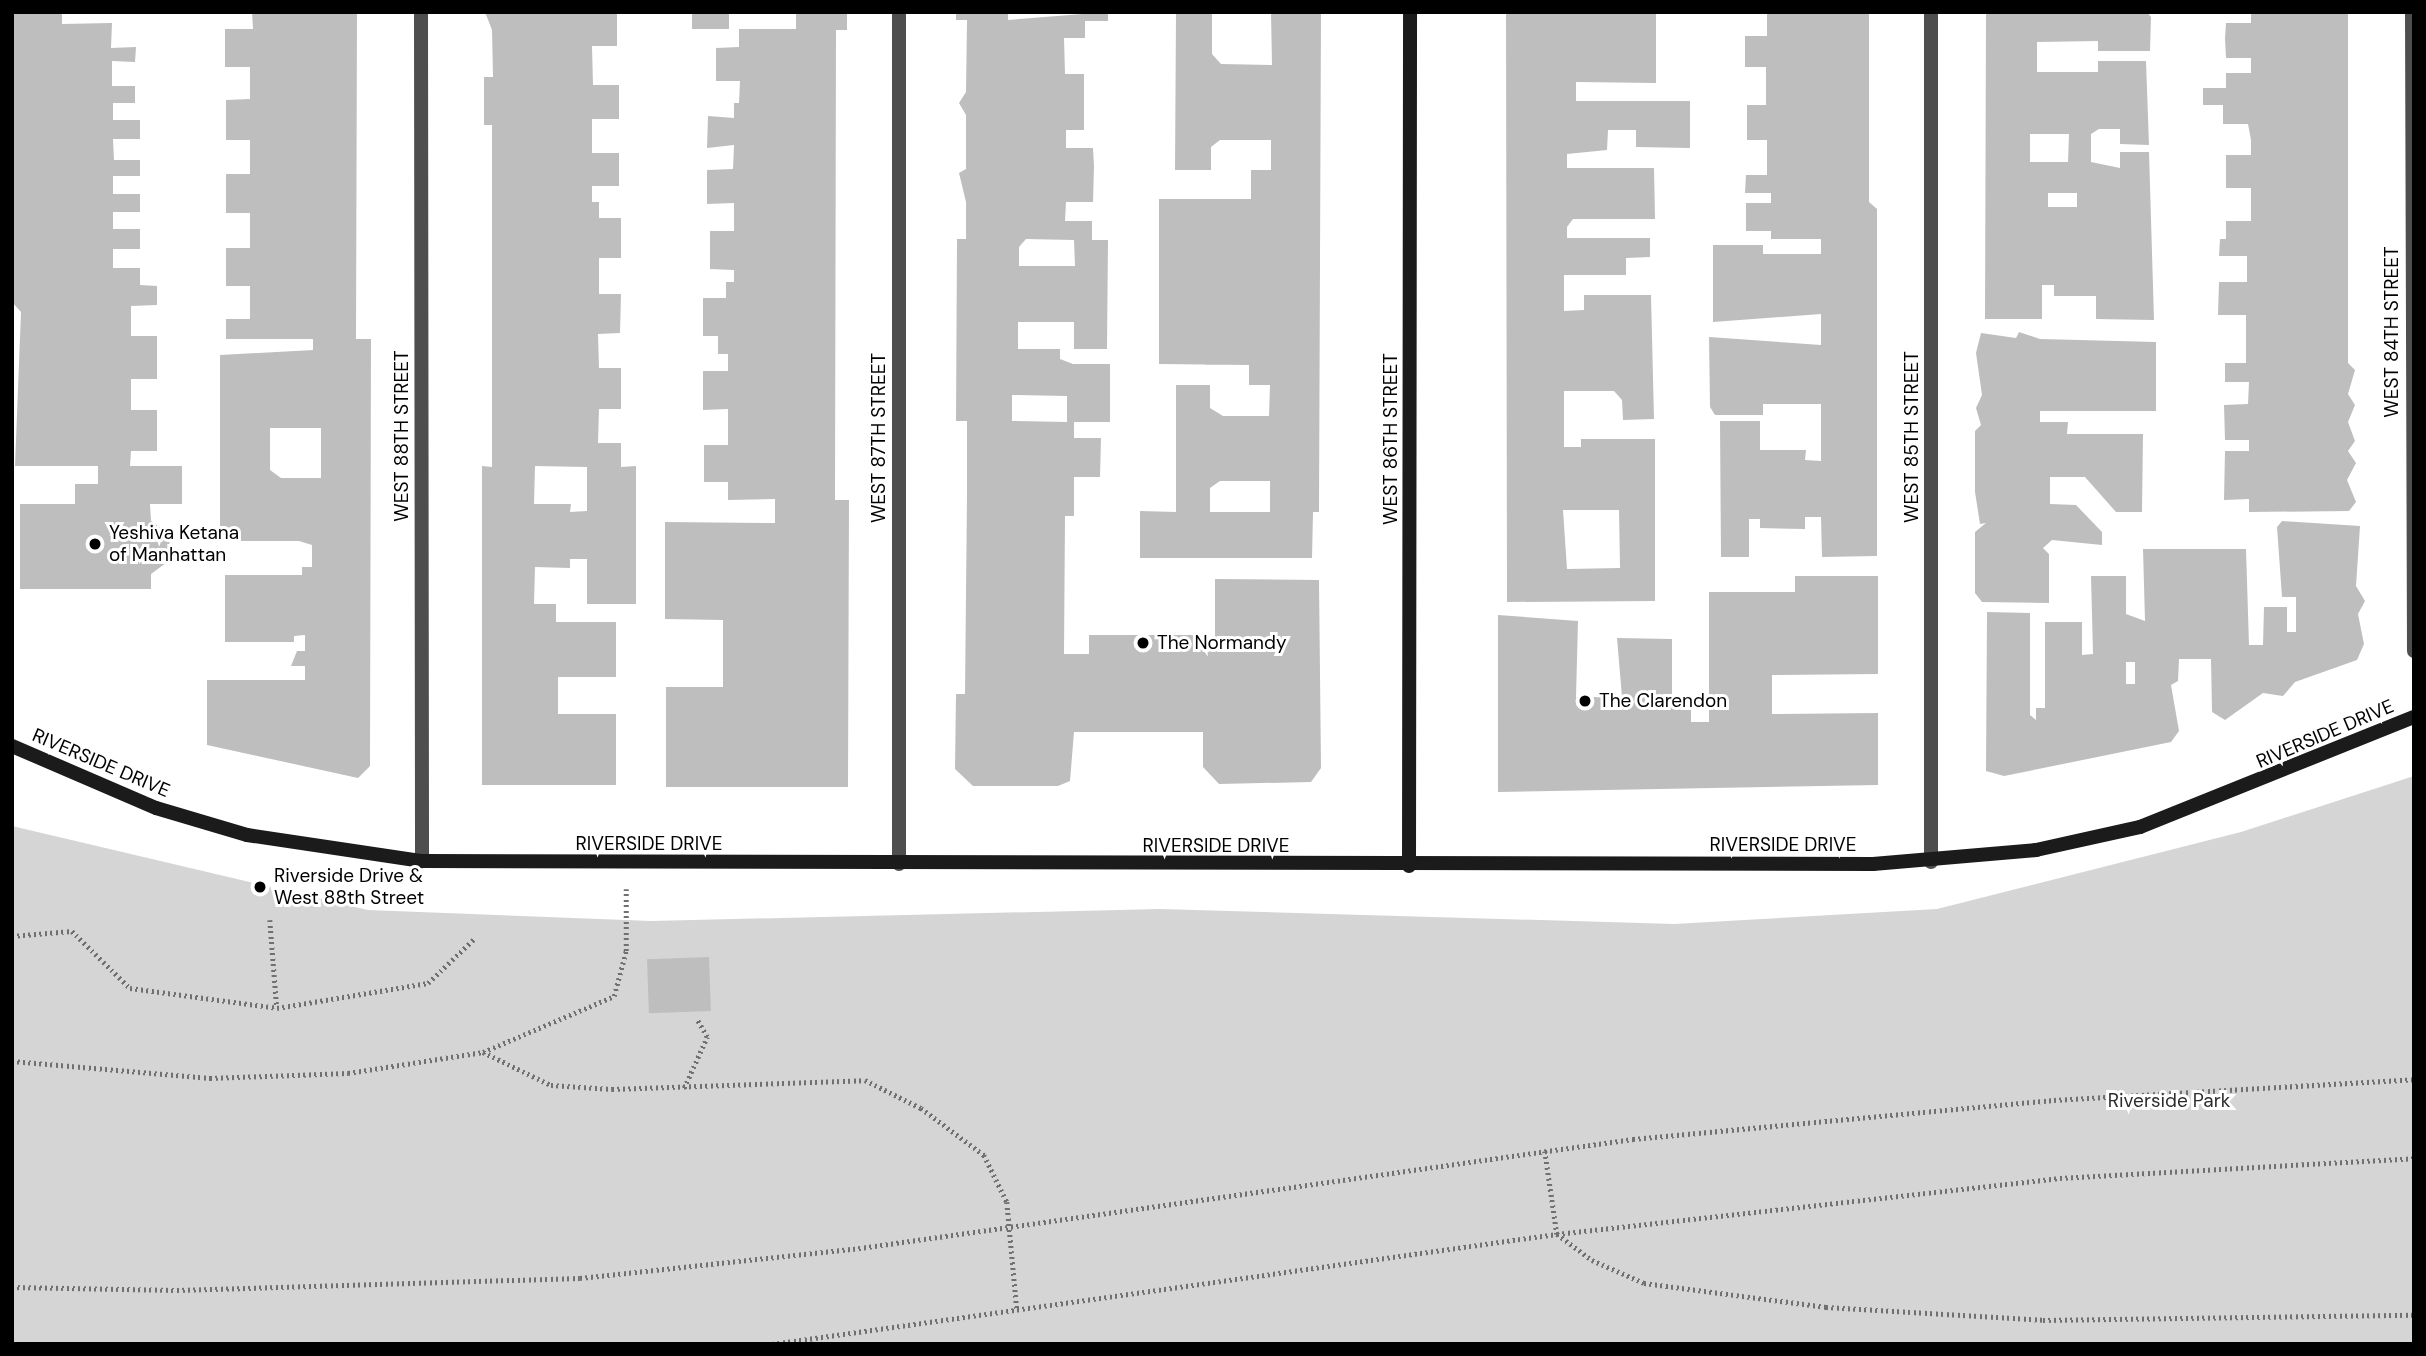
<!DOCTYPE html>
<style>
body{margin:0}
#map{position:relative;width:2426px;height:1356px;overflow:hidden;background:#fff;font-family:"DM Sans",sans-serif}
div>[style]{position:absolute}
.green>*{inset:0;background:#d5d5d5}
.building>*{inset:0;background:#bebebe;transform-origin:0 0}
.path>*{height:4.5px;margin-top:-2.25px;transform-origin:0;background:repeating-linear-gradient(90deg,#707070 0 2px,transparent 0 5.5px)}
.street>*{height:14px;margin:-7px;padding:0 7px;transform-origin:7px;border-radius:7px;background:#4e4e4e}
.secondary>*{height:14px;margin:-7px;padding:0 7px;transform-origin:7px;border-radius:7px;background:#1b1b1b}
.dots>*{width:19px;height:19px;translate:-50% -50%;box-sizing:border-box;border:4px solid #fff;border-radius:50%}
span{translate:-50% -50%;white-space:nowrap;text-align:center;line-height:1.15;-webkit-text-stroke:6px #fff;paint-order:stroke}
.street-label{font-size:19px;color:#000}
.poi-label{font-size:19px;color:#000}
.left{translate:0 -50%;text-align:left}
.park-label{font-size:19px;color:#2c2c2c}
.frame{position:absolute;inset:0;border:14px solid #000;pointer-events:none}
</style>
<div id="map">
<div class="green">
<div style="clip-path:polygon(2414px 776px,2414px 1344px,12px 1344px,12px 826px,368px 910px,651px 921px,1160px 909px,1674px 924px,1937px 909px,2241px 832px)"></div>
</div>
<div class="building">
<div style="clip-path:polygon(12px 12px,62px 12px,62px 24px,112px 23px,111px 48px,136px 47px,135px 62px,112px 61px,112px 86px,135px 86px,135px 103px,113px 103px,113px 120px,140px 120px,140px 139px,113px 139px,114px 160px,140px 160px,140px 176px,113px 176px,113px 194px,140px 194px,140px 212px,113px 212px,113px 229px,140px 229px,140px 249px,113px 249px,113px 268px,140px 268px,140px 285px,157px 286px,157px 305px,131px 306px,131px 336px,157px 336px,157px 379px,131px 379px,131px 410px,157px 410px,157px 451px,131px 451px,130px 466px,182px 466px,182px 504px,150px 504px,151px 521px,166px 532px,171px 548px,166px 563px,151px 574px,151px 589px,20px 589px,20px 504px,75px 504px,75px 484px,98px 484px,98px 466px,15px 466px,21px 312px,12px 302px)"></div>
<div style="clip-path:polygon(evenodd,252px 12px,357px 12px,356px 339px,371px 339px,370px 766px,358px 778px,207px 745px,207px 680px,305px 680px,305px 666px,291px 666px,297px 651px,305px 651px,305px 635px,294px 636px,294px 642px,225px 642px,225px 575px,302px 575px,302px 567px,312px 567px,312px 545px,299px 541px,220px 541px,220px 355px,313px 350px,313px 339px,226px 339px,226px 319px,250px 319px,250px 286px,226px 286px,226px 248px,250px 248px,250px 213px,226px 213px,226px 174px,250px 174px,250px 140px,226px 140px,226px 100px,250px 99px,250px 67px,225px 67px,225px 29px,253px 29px,252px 12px,270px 428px,321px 428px,321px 478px,281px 478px,270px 470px,270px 428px)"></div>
<div style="clip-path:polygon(evenodd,485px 12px,617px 12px,617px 46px,592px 46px,593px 85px,619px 85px,619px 119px,592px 119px,592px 153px,619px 153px,619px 186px,592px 186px,592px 202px,599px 202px,599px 218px,621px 218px,621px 258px,599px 258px,599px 294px,621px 294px,620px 333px,598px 334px,599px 368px,621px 368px,621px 409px,599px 409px,598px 443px,621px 443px,621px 467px,636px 466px,636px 604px,587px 604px,587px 559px,570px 559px,570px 568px,535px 567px,534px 604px,556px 604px,556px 622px,616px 622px,616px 677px,558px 677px,558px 714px,616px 714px,616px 785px,482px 785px,482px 466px,492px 467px,492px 125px,484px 125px,484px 77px,493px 77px,492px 30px,485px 12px,535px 466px,587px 467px,587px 511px,570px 512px,571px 504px,534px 504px,535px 466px)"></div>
<div style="left:692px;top:12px;width:37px;height:17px"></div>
<div style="clip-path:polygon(796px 12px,847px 12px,847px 30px,836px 30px,835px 500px,849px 500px,848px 787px,666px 787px,666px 687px,723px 687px,723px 620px,665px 619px,665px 522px,775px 523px,775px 499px,728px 500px,728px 482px,704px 482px,704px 445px,728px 445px,728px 409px,703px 410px,703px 371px,728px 371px,728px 354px,718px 354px,718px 336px,703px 336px,703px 298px,726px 298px,726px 282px,734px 282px,734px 270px,710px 269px,710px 231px,734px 231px,734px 203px,707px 204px,707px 170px,733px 169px,734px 145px,707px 148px,708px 116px,734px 118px,734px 103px,739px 103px,740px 81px,716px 81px,716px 48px,739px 47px,739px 29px,796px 29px)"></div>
<div style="clip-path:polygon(evenodd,956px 12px,1008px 12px,1008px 20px,1108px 12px,1108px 21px,1085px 21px,1085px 38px,1064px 38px,1065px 74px,1084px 74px,1084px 130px,1066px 130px,1066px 148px,1093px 148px,1094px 166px,1093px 202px,1066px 202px,1065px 221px,1092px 221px,1092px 240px,1108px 240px,1107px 349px,1074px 349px,1074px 322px,1018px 322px,1018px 349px,1060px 349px,1060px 359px,1073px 364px,1110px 364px,1110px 422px,1074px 422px,1074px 438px,1101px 438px,1100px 477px,1074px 477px,1074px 516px,1065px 516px,1064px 654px,1089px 654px,1089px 635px,1198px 635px,1197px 650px,1215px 650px,1215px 579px,1319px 580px,1321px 768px,1311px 782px,1219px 784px,1203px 767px,1203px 732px,1074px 732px,1070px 781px,1058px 786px,973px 786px,955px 769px,956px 694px,965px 694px,967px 494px,967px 421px,956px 421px,957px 239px,966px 239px,966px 202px,959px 173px,966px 169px,966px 115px,959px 103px,966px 92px,967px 20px,956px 20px,956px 12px,1026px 239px,1074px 240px,1075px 266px,1019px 266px,1019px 247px,1026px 239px,956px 12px,1012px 395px,1067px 396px,1067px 422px,1012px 421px,1012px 395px)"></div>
<div style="clip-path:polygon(evenodd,1176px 12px,1212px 12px,1212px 54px,1221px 64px,1272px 65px,1271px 12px,1321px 12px,1319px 512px,1313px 512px,1312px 558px,1140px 558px,1140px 511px,1176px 512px,1176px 385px,1210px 385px,1210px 408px,1223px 416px,1269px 416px,1270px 385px,1249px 385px,1249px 365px,1159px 364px,1159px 199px,1251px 199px,1251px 170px,1271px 170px,1271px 140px,1220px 140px,1211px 147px,1211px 170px,1175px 170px,1176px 12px,1220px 481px,1270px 481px,1270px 512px,1210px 512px,1210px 488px,1220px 481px)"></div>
<div style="clip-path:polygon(evenodd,1506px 12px,1656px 12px,1656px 83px,1576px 82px,1576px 101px,1690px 101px,1690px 148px,1636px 147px,1636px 130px,1608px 130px,1607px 150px,1567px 154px,1567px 168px,1654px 168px,1655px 219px,1573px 219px,1567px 227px,1567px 238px,1650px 238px,1650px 257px,1626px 258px,1626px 275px,1564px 275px,1564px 311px,1584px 310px,1584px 295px,1651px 295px,1654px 419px,1623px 420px,1622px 400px,1614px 391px,1564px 391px,1564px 447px,1581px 447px,1581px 439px,1655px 439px,1655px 601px,1507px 602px,1506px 12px,1563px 510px,1619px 510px,1620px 568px,1567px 569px,1563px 510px)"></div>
<div style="clip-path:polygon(1767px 12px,1869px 12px,1869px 202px,1877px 209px,1877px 556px,1822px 557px,1821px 517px,1805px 517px,1805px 529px,1760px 528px,1760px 519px,1749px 519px,1749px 557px,1721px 557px,1720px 421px,1760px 421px,1760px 450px,1806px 450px,1805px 460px,1821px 461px,1821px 404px,1763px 404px,1763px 415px,1715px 415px,1710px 407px,1709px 337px,1821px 345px,1821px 314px,1713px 322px,1713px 245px,1763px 245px,1763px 254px,1821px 254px,1821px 239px,1771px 239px,1771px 231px,1746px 231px,1746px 203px,1771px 203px,1771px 193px,1745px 193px,1746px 175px,1767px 175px,1767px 140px,1747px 140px,1747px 105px,1766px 105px,1766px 67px,1745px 67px,1745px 36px,1767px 36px)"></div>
<div style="clip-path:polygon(evenodd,1986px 12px,2147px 12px,2151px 17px,2150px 51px,2098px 51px,2098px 41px,2037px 42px,2037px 72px,2098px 72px,2098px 61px,2146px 61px,2149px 145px,2120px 144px,2120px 129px,2099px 129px,2091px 134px,2091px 162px,2120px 168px,2120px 152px,2149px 152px,2154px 320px,2096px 319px,2096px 296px,2054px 296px,2054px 285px,2042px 285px,2042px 319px,1985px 319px,1986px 12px,2030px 134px,2069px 134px,2068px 162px,2030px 162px,2030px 134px,1986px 12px,2048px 193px,2077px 193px,2077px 207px,2048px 207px,2048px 193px)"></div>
<div style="clip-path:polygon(2251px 12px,2348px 12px,2348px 363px,2355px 370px,2348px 394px,2355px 405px,2348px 422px,2355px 441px,2348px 451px,2356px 463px,2347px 480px,2356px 502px,2349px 511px,2249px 512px,2249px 499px,2224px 500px,2225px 451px,2249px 451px,2249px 440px,2225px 440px,2224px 405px,2248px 404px,2249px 382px,2225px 382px,2225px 363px,2246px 363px,2246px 315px,2218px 315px,2219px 282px,2247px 282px,2247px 256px,2219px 256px,2220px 239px,2226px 239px,2226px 221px,2251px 221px,2251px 188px,2226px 188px,2226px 155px,2251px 155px,2251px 140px,2248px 124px,2223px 124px,2223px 105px,2203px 105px,2203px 88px,2226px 88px,2226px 73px,2251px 73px,2251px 58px,2226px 58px,2225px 38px,2226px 23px,2251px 23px)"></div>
<div style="clip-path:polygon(2019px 332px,2040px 339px,2156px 342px,2156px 411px,2040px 411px,2040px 422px,2068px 422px,2067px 434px,2143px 434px,2142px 512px,2116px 512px,2085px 477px,2050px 477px,2050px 504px,2076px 505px,2102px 532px,2102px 545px,2052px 540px,2043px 548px,2049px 554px,2049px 603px,1982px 602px,1975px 593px,1975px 532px,1986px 523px,1980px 524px,1975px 492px,1975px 431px,1981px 425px,1976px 408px,1982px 395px,1976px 353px,1981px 333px,2016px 338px)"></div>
<div style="clip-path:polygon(evenodd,2282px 521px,2360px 526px,2356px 586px,2365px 601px,2358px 614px,2364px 644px,2357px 660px,2295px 682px,2283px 696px,2263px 693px,2225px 720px,2212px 712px,2211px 659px,2179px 659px,2178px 681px,2171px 685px,2179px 731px,2171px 742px,2004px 776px,1986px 771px,1987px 612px,2030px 613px,2030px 715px,2036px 720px,2036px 708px,2045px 708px,2045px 622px,2082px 622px,2082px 655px,2093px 654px,2091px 576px,2126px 576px,2126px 614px,2145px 621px,2143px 549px,2246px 549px,2249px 645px,2263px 645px,2264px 607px,2287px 607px,2287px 632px,2296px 632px,2296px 597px,2282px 597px,2277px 527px,2282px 521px,2126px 662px,2135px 662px,2135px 684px,2126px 684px,2126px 662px)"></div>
<div style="clip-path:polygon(1795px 576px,1878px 576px,1878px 674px,1772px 675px,1772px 714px,1878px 713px,1878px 785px,1498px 792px,1498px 615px,1578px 621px,1576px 697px,1622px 697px,1617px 638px,1672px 639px,1672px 704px,1691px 704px,1691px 722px,1709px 722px,1709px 592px,1795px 592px)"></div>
<div style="left:709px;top:957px;width:54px;height:62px;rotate:88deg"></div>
</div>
<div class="path">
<div style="left:270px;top:920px;width:88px;rotate:85.5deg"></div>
<div style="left:12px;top:936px;width:60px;rotate:-4.8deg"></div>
<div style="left:72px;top:931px;width:81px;rotate:44.5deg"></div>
<div style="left:130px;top:988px;width:148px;rotate:7.7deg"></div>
<div style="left:277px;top:1008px;width:153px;rotate:-9.4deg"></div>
<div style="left:428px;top:983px;width:65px;rotate:-43.8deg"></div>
<div style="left:483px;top:1052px;width:76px;rotate:25.9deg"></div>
<div style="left:551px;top:1085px;width:61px;rotate:3.8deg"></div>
<div style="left:612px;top:1089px;width:253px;rotate:-2deg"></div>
<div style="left:865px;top:1080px;width:63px;rotate:26.6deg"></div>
<div style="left:921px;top:1108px;width:79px;rotate:36.7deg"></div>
<div style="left:984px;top:1155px;width:52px;rotate:63.9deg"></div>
<div style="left:1007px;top:1202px;width:107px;rotate:84.7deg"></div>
<div style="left:12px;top:1061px;width:199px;rotate:4.9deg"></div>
<div style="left:210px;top:1078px;width:138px;rotate:-2.1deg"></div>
<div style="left:348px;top:1073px;width:137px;rotate:-8.8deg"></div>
<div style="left:483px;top:1052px;width:142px;rotate:-23.1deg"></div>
<div style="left:614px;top:996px;width:47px;rotate:-75.1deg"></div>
<div style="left:626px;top:951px;width:62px;rotate:-90deg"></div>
<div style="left:684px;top:1088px;width:56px;rotate:-65.7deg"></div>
<div style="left:707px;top:1037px;width:20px;rotate:-120deg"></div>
<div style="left:1545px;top:1151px;width:84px;rotate:81.8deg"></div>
<div style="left:1557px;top:1234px;width:44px;rotate:36.6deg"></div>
<div style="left:1592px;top:1260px;width:57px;rotate:23.9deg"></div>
<div style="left:1644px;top:1283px;width:184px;rotate:7.5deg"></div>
<div style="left:1826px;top:1307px;width:217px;rotate:3.4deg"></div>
<div style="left:2043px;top:1320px;width:371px;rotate:-0.8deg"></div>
<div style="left:12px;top:1287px;width:165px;rotate:1deg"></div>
<div style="left:177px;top:1290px;width:403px;rotate:-1.7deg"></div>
<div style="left:580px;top:1278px;width:275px;rotate:-6.1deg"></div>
<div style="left:853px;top:1249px;width:788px;rotate:-8.03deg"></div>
<div style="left:1633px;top:1139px;width:423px;rotate:-5.3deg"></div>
<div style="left:2054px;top:1100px;width:361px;rotate:-3.3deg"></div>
<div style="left:772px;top:1344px;width:793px;rotate:-7.98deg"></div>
<div style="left:1557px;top:1234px;width:506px;rotate:-6.35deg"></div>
<div style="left:2060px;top:1178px;width:355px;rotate:-3.2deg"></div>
</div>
<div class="street">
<div style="left:421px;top:12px;width:849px;rotate:89.93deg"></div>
<div style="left:2412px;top:12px;width:639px;rotate:89.82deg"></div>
<div style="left:1931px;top:862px;width:850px;rotate:-90deg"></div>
<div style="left:899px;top:864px;width:852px;rotate:-90deg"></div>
</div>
<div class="secondary">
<div style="left:12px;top:746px;width:157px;rotate:23.3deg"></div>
<div style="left:156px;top:808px;width:95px;rotate:16.5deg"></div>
<div style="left:247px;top:835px;width:177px;rotate:8.5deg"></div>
<div style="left:422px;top:861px;width:1451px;rotate:0.12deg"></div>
<div style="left:1873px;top:864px;width:164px;rotate:-4.9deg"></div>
<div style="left:2036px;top:850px;width:107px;rotate:-12.5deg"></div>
<div style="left:2140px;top:827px;width:295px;rotate:-21.9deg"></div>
<div style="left:1409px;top:866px;width:854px;rotate:-89.93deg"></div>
</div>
<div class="dots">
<div style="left:95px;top:544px;background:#000"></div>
<div style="left:1143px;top:643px;background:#000"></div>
<div style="left:1585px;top:701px;background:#000"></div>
<div style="left:260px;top:887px;background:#000"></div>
</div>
<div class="street-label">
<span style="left:2392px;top:332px;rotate:-90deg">WEST 84TH STREET</span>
<span style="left:402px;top:436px;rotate:-90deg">WEST 88TH STREET</span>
<span style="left:1912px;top:437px;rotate:-90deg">WEST 85TH STREET</span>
<span style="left:879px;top:438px;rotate:-90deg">WEST 87TH STREET</span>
<span style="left:1391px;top:439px;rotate:-90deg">WEST 86TH STREET</span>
<span style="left:2325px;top:734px;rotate:-23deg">RIVERSIDE DRIVE</span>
<span style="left:101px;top:763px;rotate:23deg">RIVERSIDE DRIVE</span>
<span style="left:649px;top:844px">RIVERSIDE DRIVE</span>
<span style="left:1783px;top:845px">RIVERSIDE DRIVE</span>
<span style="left:1216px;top:846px">RIVERSIDE DRIVE</span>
</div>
<div class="poi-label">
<span class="left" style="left:109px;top:544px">Yeshiva Ketana<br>of Manhattan</span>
<span class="left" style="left:1157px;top:643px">The Normandy</span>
<span class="left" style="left:1599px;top:701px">The Clarendon</span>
<span class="left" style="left:274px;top:887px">Riverside Drive &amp;<br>West 88th Street</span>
</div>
<div class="park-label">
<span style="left:2169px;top:1101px">Riverside Park</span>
</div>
<div class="frame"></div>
</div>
